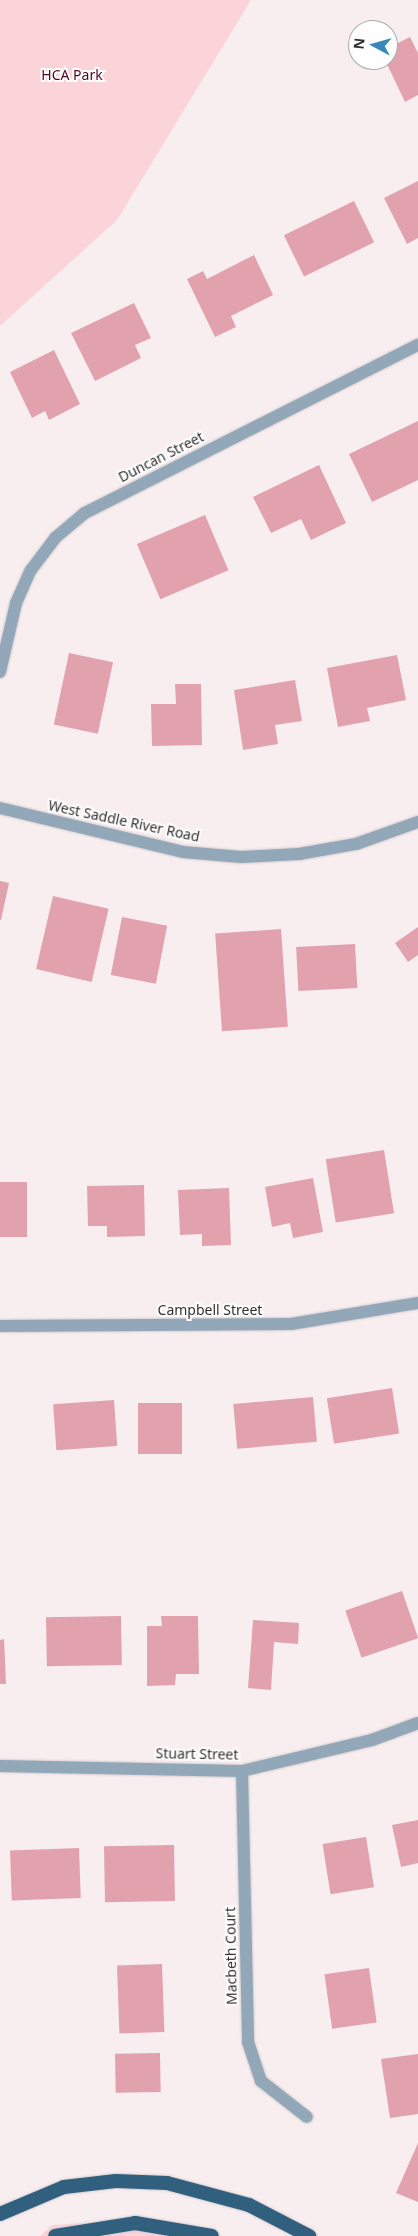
<!DOCTYPE html>
<style>
body{margin:0}
#map{position:relative;width:418px;height:2236px;overflow:hidden;background:#f8eef0;font-family:"Noto Sans",sans-serif}
div>[style]{position:absolute}
.green>*{inset:0;background:#fbd4da}
.building>*{inset:0;background:#e2a2ad;transform-origin:0 0}
.roads{filter:drop-shadow(0 0 1px #d5cccd) drop-shadow(0 0 1px #d5cccd)}
.minor>*{height:12px;margin:-6px;padding:0 6px;transform-origin:6px;border-radius:6px;background:#92a8b9}
.tertiary>*{height:12px;margin:-6px;padding:0 6px;transform-origin:6px;border-radius:6px;background:#92a8b9}
.trunk>*{height:14px;margin:-7px;padding:0 7px;transform-origin:7px;border-radius:7px;background:#31607f}
span{translate:-50% -50%;white-space:nowrap;text-align:center;line-height:1.15;-webkit-text-stroke:4px #fefefe;paint-order:stroke}
.park-label{font-size:14px;color:#520621}
.street-label{font-size:14px;color:#343030}
.north{position:absolute;left:348px;top:20px;width:50px;height:50px;box-sizing:border-box;background:#fefefe;border:1px solid #adacac;border-radius:50%;rotate:276deg;font-size:14px;font-weight:700;line-height:20px;text-align:center;color:#343030}
.north::after{content:'';display:block;margin:auto;width:18px;height:22px;background:#3a88ba;clip-path:polygon(50% 0,100% 100%,50% 72%,0 100%)}
</style>
<div id="map">
<div class="green">
<div style="clip-path:polygon(0 0,251px 0,117px 220px,0 326px)"></div>
<div style="clip-path:polygon(147px 2219px,190px 2236px,40px 2236px,52px 2225px)"></div>
</div>
<div class="building">
<div style="clip-path:polygon(410px 37px,418px 53px,418px 95px,405px 102px,385px 60px,388px 48px)"></div>
<div style="clip-path:polygon(418px 181px,418px 238px,407px 244px,384px 198px)"></div>
<div style="left:354px;top:201px;width:46px;height:78px;rotate:64deg"></div>
<div style="clip-path:polygon(254px 255px,273px 295px,231px 316px,236px 327px,215px 337px,187px 279px,203px 271px,207px 279px)"></div>
<div style="clip-path:polygon(134px 303px,151px 338px,135px 345px,141px 358px,95px 381px,71px 333px)"></div>
<div style="clip-path:polygon(54px 350px,80px 404px,49px 420px,45px 411px,32px 418px,10px 372px)"></div>
<div style="clip-path:polygon(418px 421px,418px 480px,372px 502px,349px 454px)"></div>
<div style="clip-path:polygon(319px 465px,346px 523px,311px 540px,301px 519px,271px 533px,253px 497px)"></div>
<div style="left:205px;top:515px;width:60px;height:74px;rotate:67deg"></div>
<div style="left:69px;top:653px;width:45px;height:73px;rotate:12deg"></div>
<div style="clip-path:polygon(397px 655px,406px 700px,367px 708px,370px 721px,338px 727px,327px 668px)"></div>
<div style="clip-path:polygon(295px 680px,302px 721px,275px 725px,278px 744px,243px 750px,234px 690px)"></div>
<div style="clip-path:polygon(175px 684px,201px 684px,202px 745px,152px 746px,151px 704px,176px 704px)"></div>
<div style="clip-path:polygon(0 881px,9px 883px,1px 920px,0 920px)"></div>
<div style="left:53px;top:896px;width:57px;height:75px;rotate:13deg"></div>
<div style="left:122px;top:917px;width:46px;height:59px;rotate:11deg"></div>
<div style="clip-path:polygon(418px 927px,418px 955px,408px 962px,395px 943px)"></div>
<div style="left:281px;top:929px;width:98px;height:66px;rotate:86deg"></div>
<div style="left:355px;top:944px;width:44px;height:59px;rotate:87deg"></div>
<div style="left:384px;top:1150px;width:64px;height:59px;rotate:81deg"></div>
<div style="clip-path:polygon(313px 1178px,323px 1232px,293px 1238px,290px 1223px,272px 1227px,265px 1187px)"></div>
<div style="left:0;top:1182px;width:27px;height:55px"></div>
<div style="clip-path:polygon(144px 1185px,145px 1236px,107px 1237px,107px 1226px,88px 1226px,87px 1186px)"></div>
<div style="clip-path:polygon(229px 1188px,231px 1245px,202px 1246px,202px 1234px,180px 1235px,178px 1190px)"></div>
<div style="left:392px;top:1388px;width:46px;height:66px;rotate:81deg"></div>
<div style="left:313px;top:1397px;width:45px;height:80px;rotate:85deg"></div>
<div style="left:114px;top:1400px;width:46px;height:61px;rotate:86deg"></div>
<div style="left:138px;top:1403px;width:44px;height:51px"></div>
<div style="left:402px;top:1591px;width:50px;height:60px;rotate:71deg"></div>
<div style="left:121px;top:1616px;width:49px;height:75px;rotate:89deg"></div>
<div style="clip-path:polygon(161px 1616px,198px 1616px,199px 1674px,176px 1674px,175px 1685px,147px 1686px,147px 1626px,162px 1626px)"></div>
<div style="clip-path:polygon(253px 1620px,299px 1623px,298px 1644px,274px 1642px,271px 1690px,248px 1688px)"></div>
<div style="clip-path:polygon(4px 1639px,6px 1684px,0 1684px,0 1640px)"></div>
<div style="clip-path:polygon(418px 1820px,418px 1863px,401px 1867px,392px 1825px)"></div>
<div style="left:366px;top:1837px;width:51px;height:44px;rotate:81deg"></div>
<div style="left:174px;top:1845px;width:56px;height:70px;rotate:89deg"></div>
<div style="left:79px;top:1848px;width:50px;height:69px;rotate:88deg"></div>
<div style="left:162px;top:1964px;width:68px;height:45px;rotate:88deg"></div>
<div style="left:369px;top:1968px;width:55px;height:45px;rotate:82deg"></div>
<div style="left:160px;top:2053px;width:39px;height:45px;rotate:89deg"></div>
<div style="clip-path:polygon(418px 2054px,418px 2114px,390px 2118px,381px 2059px)"></div>
<div style="clip-path:polygon(418px 2143px,418px 2202px,396px 2193px)"></div>
</div>
<div class="roads">
<div class="minor">
<div style="left:0;top:672px;width:71px;rotate:-76.9deg"></div>
<div style="left:16px;top:603px;width:36px;rotate:-66deg"></div>
<div style="left:31px;top:570px;width:40px;rotate:-53deg"></div>
<div style="left:55px;top:538px;width:39px;rotate:-40deg"></div>
<div style="left:85px;top:513px;width:373px;rotate:-26.8deg"></div>
<div style="left:0;top:1326px;width:291px;rotate:-0.4deg"></div>
<div style="left:291px;top:1324px;width:129px;rotate:-9.4deg"></div>
<div style="left:0;top:1766px;width:242px;rotate:1.2deg"></div>
<div style="left:242px;top:1771px;width:134px;rotate:-13.4deg"></div>
<div style="left:372px;top:1740px;width:49px;rotate:-20.3deg"></div>
<div style="left:242px;top:1771px;width:271px;rotate:88.7deg"></div>
<div style="left:248px;top:2042px;width:41px;rotate:71.6deg"></div>
<div style="left:261px;top:2081px;width:58px;rotate:38deg"></div>
</div>
<div class="tertiary">
<div style="left:0;top:808px;width:188px;rotate:13.5deg"></div>
<div style="left:183px;top:852px;width:58px;rotate:4.9deg"></div>
<div style="left:241px;top:857px;width:58px;rotate:-3deg"></div>
<div style="left:299px;top:854px;width:58px;rotate:-10deg"></div>
<div style="left:356px;top:844px;width:66px;rotate:-19.5deg"></div>
</div>
<div class="trunk">
<div style="left:0;top:2214px;width:69px;rotate:-22.9deg"></div>
<div style="left:64px;top:2187px;width:52px;rotate:-6.6deg"></div>
<div style="left:116px;top:2181px;width:51px;rotate:2.2deg"></div>
<div style="left:167px;top:2183px;width:85px;rotate:15deg"></div>
<div style="left:249px;top:2205px;width:68px;rotate:27.3deg"></div>
<div style="left:55px;top:2236px;width:81px;rotate:-9.2deg"></div>
<div style="left:135px;top:2223px;width:78px;rotate:9.6deg"></div>
</div>
</div>
<div class="park-label">
<span style="left:72px;top:75px">HCA Park</span>
</div>
<div class="street-label">
<span style="left:161px;top:457px;rotate:-27deg">Duncan Street</span>
<span style="left:124px;top:821px;rotate:12deg">West Saddle River Road</span>
<span style="left:210px;top:1310px">Campbell Street</span>
<span style="left:197px;top:1754px;rotate:1deg">Stuart Street</span>
<span style="left:231px;top:1956px;rotate:-91deg">Macbeth Court</span>
</div>
<div class="north">N</div>
</div>
